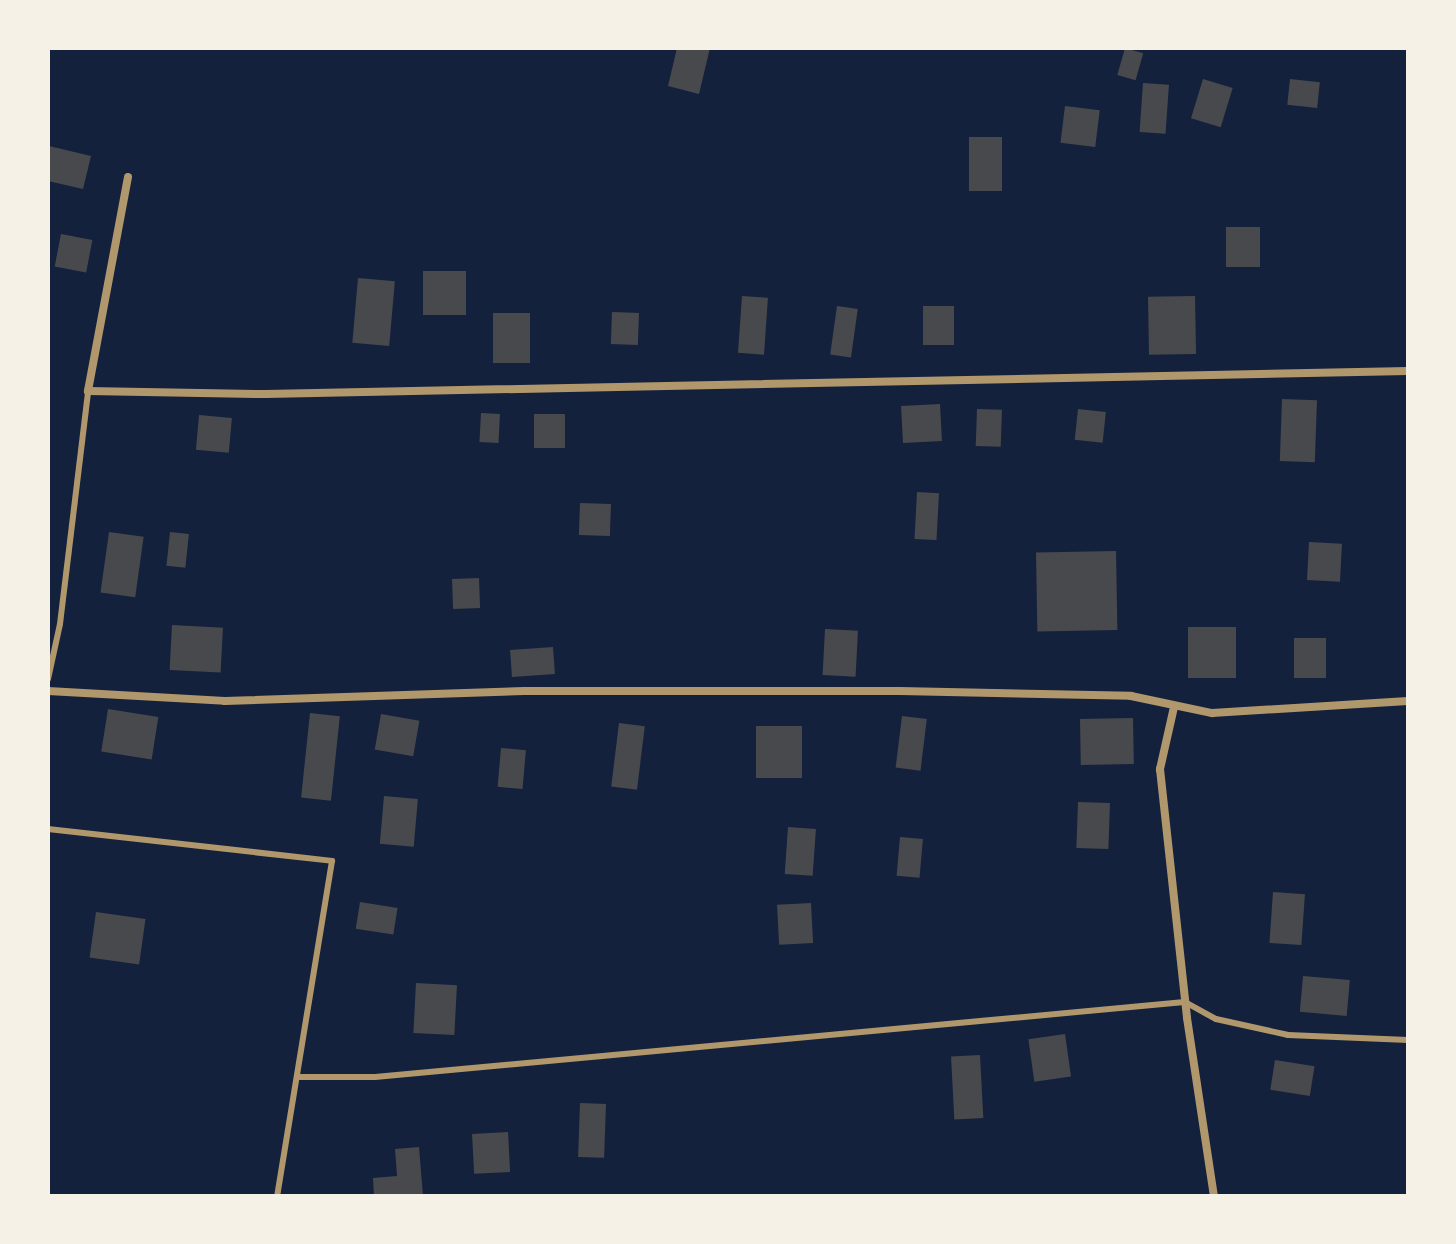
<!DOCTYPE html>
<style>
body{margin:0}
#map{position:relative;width:1456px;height:1244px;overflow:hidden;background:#14213d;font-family:"PT Sans",sans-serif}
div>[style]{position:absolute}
.building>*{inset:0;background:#48494c;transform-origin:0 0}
.service>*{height:6px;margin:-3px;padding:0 3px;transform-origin:3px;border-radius:3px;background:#b1986c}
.minor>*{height:8px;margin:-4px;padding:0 4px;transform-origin:4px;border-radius:4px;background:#b1986c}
span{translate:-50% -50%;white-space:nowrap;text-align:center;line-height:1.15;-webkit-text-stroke:7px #f6f1e7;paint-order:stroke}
.frame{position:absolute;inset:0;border:50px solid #f6f1e7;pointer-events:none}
</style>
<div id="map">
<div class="building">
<div style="clip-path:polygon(677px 48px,710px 48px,699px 94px,668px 86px)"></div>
<div style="left:1125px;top:48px;width:19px;height:28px;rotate:16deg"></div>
<div style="left:1203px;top:79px;width:31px;height:41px;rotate:17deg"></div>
<div style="left:1290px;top:79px;width:30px;height:26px;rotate:6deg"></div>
<div style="left:1143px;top:83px;width:26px;height:49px;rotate:4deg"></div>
<div style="left:1065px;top:106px;width:35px;height:37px;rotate:7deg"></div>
<div style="left:969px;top:137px;width:33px;height:54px"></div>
<div style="clip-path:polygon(49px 146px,91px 156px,83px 189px,48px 181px)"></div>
<div style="left:1226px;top:227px;width:34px;height:40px"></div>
<div style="left:61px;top:234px;width:32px;height:33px;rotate:11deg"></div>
<div style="left:423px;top:271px;width:43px;height:44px"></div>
<div style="left:358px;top:278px;width:37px;height:65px;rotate:5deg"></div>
<div style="left:742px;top:296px;width:26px;height:57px;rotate:4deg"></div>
<div style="left:1195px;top:296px;width:58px;height:47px;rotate:89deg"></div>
<div style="left:837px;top:306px;width:21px;height:49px;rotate:8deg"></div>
<div style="left:923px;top:306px;width:31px;height:39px"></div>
<div style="left:612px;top:312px;width:27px;height:32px;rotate:2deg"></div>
<div style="left:530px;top:313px;width:50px;height:37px;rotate:90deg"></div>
<div style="left:1282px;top:399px;width:35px;height:62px;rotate:2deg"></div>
<div style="left:940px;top:404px;width:37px;height:39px;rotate:87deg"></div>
<div style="left:977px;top:409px;width:25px;height:37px;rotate:2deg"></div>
<div style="left:1078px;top:409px;width:28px;height:31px;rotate:6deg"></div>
<div style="left:481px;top:413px;width:19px;height:29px;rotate:3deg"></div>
<div style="left:534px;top:414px;width:31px;height:34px"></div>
<div style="left:199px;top:415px;width:33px;height:35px;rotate:5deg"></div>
<div style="left:917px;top:492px;width:22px;height:47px;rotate:3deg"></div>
<div style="left:580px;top:503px;width:31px;height:32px;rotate:2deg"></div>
<div style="left:109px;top:532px;width:35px;height:61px;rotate:8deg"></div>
<div style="left:170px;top:532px;width:19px;height:34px;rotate:6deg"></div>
<div style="left:1309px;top:542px;width:33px;height:38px;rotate:3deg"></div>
<div style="left:1116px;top:551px;width:79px;height:80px;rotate:89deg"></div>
<div style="left:479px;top:578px;width:30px;height:27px;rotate:88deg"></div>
<div style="left:172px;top:625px;width:51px;height:45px;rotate:3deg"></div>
<div style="left:1188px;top:627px;width:48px;height:51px"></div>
<div style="left:825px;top:629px;width:33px;height:46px;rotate:3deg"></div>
<div style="left:1294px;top:638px;width:32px;height:40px"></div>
<div style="left:553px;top:647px;width:27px;height:43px;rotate:86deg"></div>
<div style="left:108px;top:709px;width:51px;height:43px;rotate:9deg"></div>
<div style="left:310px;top:713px;width:30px;height:85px;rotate:6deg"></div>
<div style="left:381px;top:714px;width:39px;height:36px;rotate:10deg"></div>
<div style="left:902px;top:716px;width:25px;height:52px;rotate:7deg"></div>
<div style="left:1133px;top:718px;width:46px;height:53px;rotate:89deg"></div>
<div style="left:619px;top:723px;width:26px;height:64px;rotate:7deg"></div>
<div style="left:756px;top:726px;width:46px;height:52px"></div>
<div style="left:501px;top:748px;width:25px;height:39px;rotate:5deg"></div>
<div style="left:384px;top:796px;width:34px;height:48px;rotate:5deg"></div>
<div style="left:1078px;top:802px;width:32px;height:46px;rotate:2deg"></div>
<div style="left:788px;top:827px;width:28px;height:47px;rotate:4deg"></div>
<div style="left:900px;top:837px;width:23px;height:39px;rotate:5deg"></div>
<div style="left:1273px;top:892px;width:32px;height:51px;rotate:4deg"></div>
<div style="left:360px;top:902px;width:38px;height:27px;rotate:9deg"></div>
<div style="left:811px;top:903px;width:40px;height:34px;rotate:87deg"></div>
<div style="left:96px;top:912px;width:50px;height:46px;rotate:8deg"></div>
<div style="left:1303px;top:976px;width:47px;height:36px;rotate:5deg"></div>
<div style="left:416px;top:983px;width:41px;height:50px;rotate:3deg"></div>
<div style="left:1065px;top:1034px;width:43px;height:37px;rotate:82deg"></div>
<div style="left:980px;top:1055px;width:63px;height:29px;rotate:87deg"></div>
<div style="left:1275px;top:1060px;width:40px;height:30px;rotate:9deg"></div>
<div style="left:580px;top:1103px;width:26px;height:54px;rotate:2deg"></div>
<div style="left:508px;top:1132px;width:40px;height:36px;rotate:87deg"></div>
<div style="clip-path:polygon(419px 1147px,423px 1196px,374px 1196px,373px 1178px,397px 1176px,395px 1149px)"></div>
</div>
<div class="service">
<div style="left:48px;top:679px;width:56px;rotate:-77.7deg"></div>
<div style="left:60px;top:624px;width:235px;rotate:-83.1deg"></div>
<div style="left:48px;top:829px;width:286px;rotate:6.4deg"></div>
<div style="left:332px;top:861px;width:339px;rotate:99.3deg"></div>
<div style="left:300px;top:1077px;width:75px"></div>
<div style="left:375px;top:1077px;width:813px;rotate:-5.29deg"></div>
<div style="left:1185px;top:1002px;width:35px;rotate:29deg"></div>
<div style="left:1216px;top:1019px;width:74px;rotate:12.5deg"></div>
<div style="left:1288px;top:1035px;width:120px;rotate:2.4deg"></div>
</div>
<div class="minor">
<div style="left:128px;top:177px;width:218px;rotate:100.6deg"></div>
<div style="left:88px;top:391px;width:178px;rotate:1deg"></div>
<div style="left:266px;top:394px;width:1142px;rotate:-1.15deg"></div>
<div style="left:48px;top:691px;width:177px;rotate:3.2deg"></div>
<div style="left:225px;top:701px;width:299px;rotate:-1.9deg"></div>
<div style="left:524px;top:691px;width:376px"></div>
<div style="left:900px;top:691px;width:231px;rotate:1.2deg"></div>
<div style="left:1131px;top:696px;width:83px;rotate:11.9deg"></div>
<div style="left:1212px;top:713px;width:196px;rotate:-3.5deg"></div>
<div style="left:1174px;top:707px;width:64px;rotate:102.7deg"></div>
<div style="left:1160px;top:769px;width:250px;rotate:83.8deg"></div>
<div style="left:1187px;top:1018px;width:180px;rotate:81.4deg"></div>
</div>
<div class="frame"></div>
</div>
